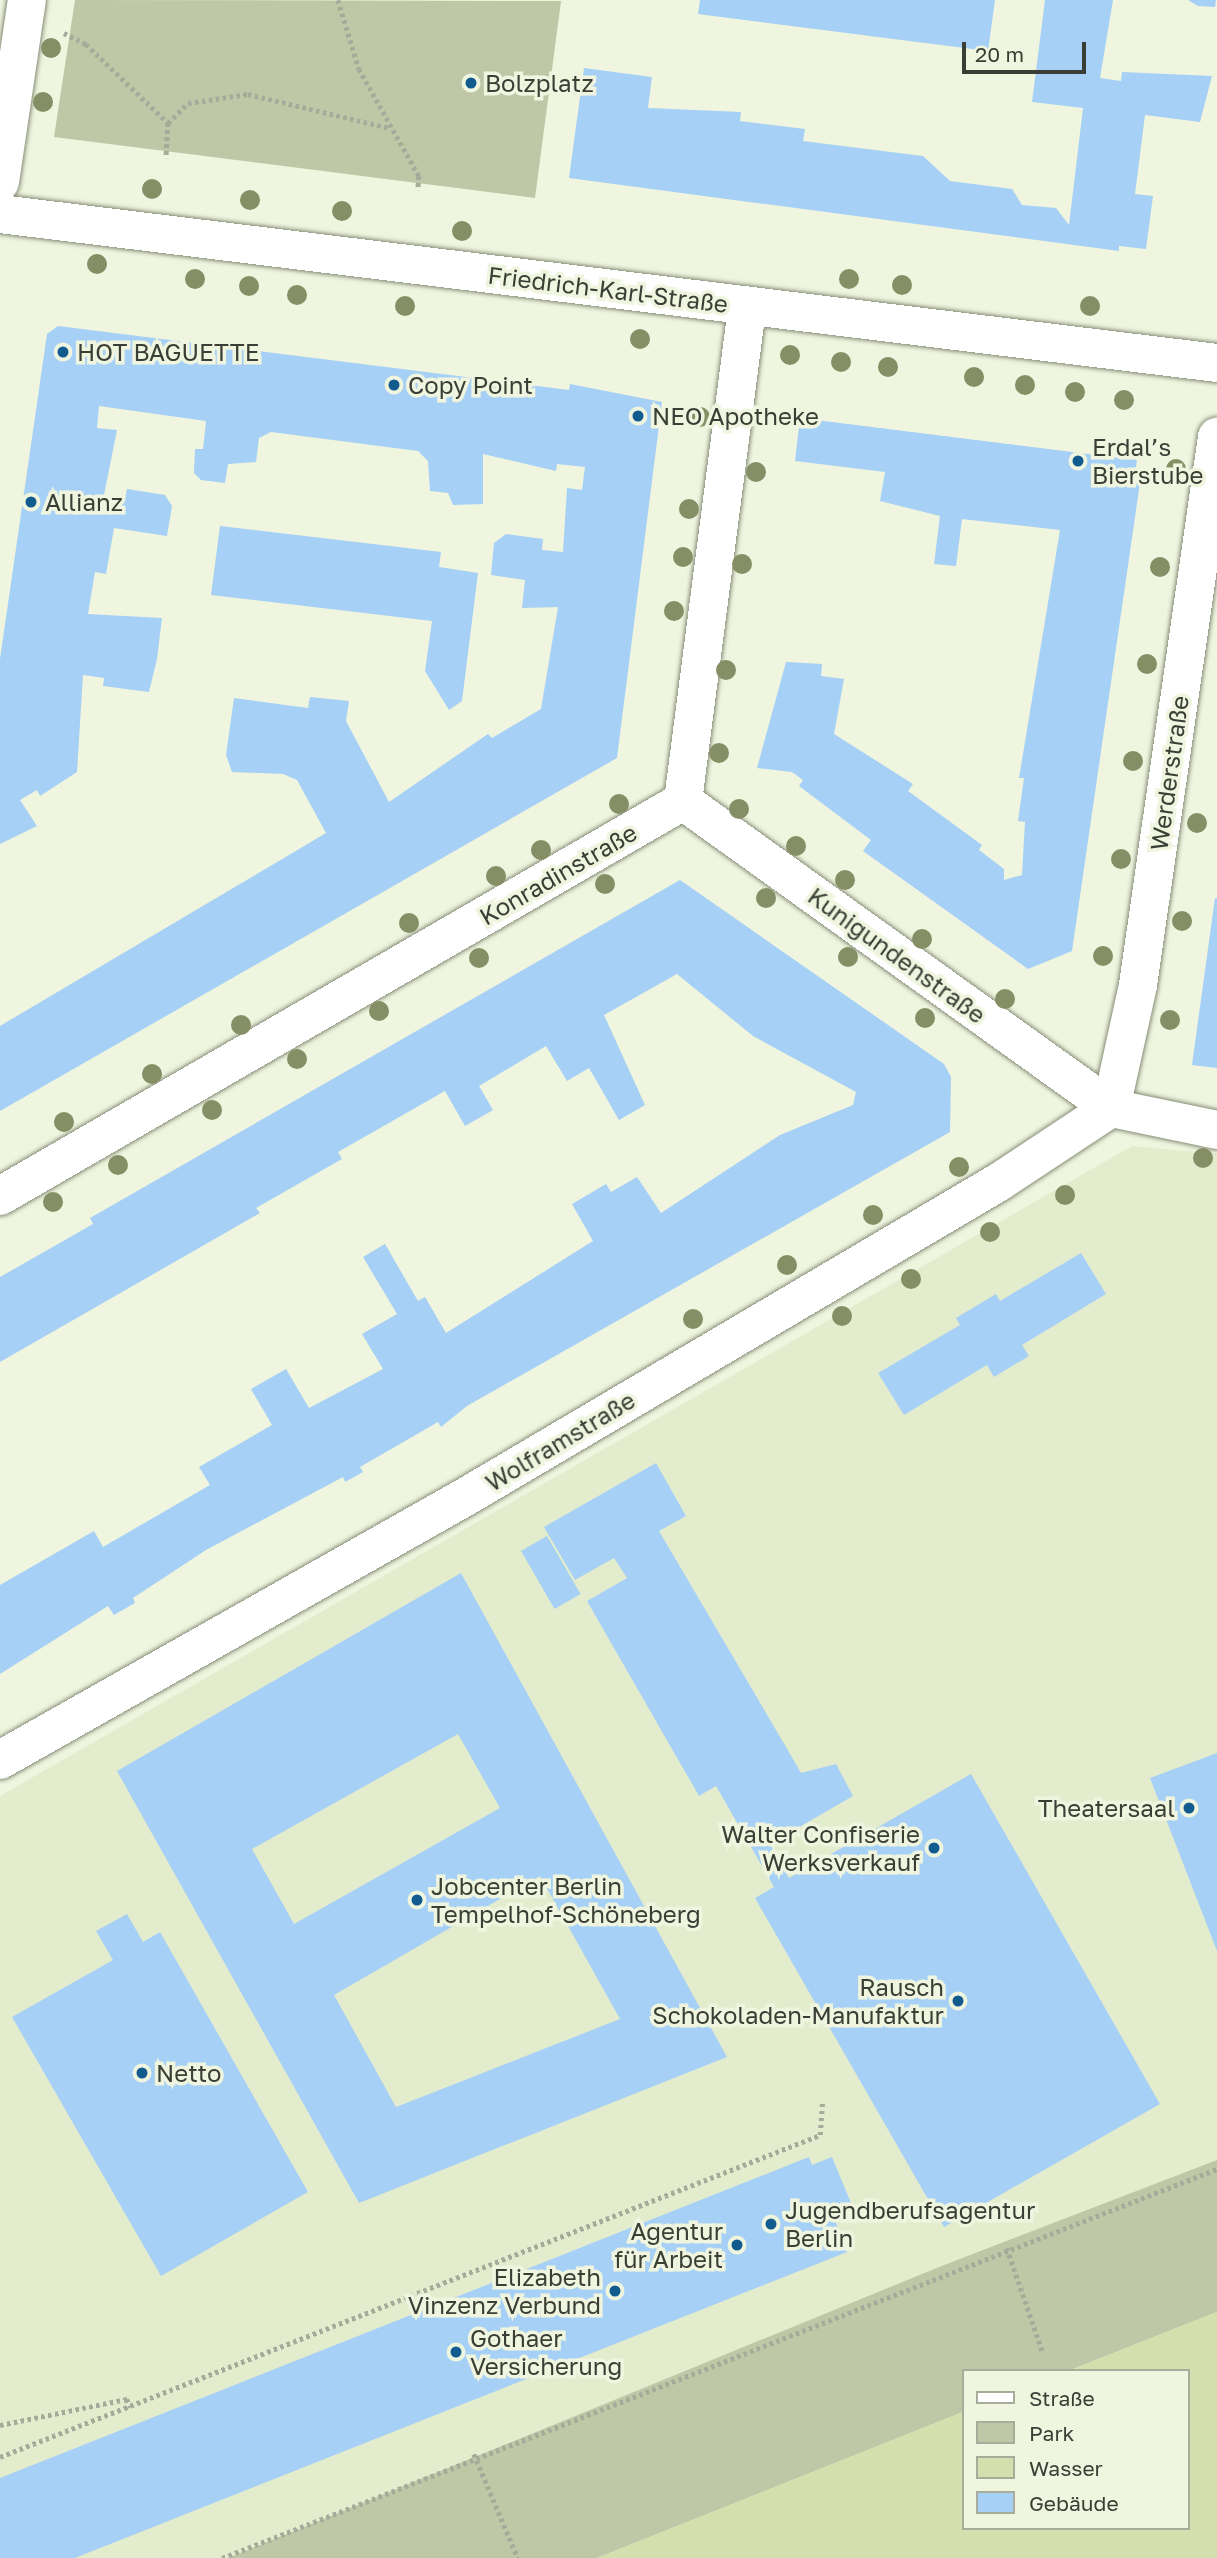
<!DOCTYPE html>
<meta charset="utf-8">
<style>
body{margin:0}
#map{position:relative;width:1217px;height:2558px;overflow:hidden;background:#eff5df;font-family:"Golos Text",sans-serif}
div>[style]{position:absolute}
.built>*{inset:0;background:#e4ecce}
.green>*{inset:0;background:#bfc7a7}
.water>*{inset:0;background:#d3dfad}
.building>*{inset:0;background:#a6d0f5;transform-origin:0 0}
.path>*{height:4.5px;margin-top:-2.25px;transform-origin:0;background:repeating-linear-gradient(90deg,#a5aa99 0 3.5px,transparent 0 7px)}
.roads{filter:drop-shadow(0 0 2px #878d78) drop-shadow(0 0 2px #878d78)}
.minor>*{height:38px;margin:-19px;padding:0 19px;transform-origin:19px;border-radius:19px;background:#fff}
.major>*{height:38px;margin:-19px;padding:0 19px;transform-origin:19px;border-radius:19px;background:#fff}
.trees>*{width:20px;height:20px;margin:-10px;border-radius:50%;background:#858e64}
.dots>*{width:19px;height:19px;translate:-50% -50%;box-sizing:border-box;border:4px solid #eff5df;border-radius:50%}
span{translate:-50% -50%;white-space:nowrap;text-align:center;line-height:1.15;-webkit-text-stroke:7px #eff5df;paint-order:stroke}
.poi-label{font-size:24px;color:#3b3e35}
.left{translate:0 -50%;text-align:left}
.right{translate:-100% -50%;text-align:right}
.street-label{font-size:24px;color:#3b3e35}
.legend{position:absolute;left:962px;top:2369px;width:228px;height:161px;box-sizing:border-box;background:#eff5df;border:2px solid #a7ac9b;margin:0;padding:9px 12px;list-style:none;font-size:21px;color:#3b3e35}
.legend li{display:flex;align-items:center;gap:14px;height:35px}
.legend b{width:35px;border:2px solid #a7ac9b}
.scale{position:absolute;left:962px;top:42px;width:124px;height:32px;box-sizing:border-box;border:4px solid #3b3e35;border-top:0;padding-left:9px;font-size:21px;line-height:24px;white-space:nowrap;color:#3b3e35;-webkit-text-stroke:5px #eff5df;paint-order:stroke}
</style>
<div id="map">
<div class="built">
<div style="clip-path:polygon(1132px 1146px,1217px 1154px,1217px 2160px,939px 2267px,228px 2558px,0 2558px,0 1796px)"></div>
</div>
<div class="green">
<div style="clip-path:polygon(75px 0,561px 1px,535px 198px,54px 137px)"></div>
<div style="clip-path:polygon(1217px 2160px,1217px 2312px,1068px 2371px,963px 2371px,963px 2412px,597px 2558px,228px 2558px,939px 2267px)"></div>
</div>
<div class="water">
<div style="clip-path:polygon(1217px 2312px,1217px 2558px,597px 2558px,963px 2412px,963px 2528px,1187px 2528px,1187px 2371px,1068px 2371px)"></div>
</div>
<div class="building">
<div style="clip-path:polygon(700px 0,995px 0,988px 51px,698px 14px)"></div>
<div style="clip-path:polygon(1045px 0,1113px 0,1100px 78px,1121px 81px,1122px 72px,1212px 76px,1200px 122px,1145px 115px,1135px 194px,1153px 196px,1146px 249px,1119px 246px,1119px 251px,569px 178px,584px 68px,652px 77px,648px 108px,741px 112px,740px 121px,805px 129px,803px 141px,923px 156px,950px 181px,1012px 189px,1022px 205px,1056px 208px,1069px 225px,1083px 108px,1032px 102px)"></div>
<div style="clip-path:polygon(1188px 0,1216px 0,1215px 7px,1198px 6px)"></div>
<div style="clip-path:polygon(58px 326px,569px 390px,570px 384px,662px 402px,617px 758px,0 1111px,0 1026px,326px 833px,297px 780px,283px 774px,232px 772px,226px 755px,234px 698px,308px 708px,310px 697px,349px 701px,346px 721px,389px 802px,488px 734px,492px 738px,541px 709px,558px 607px,522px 608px,525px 580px,491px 575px,494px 543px,506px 534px,543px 539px,542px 550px,563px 552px,567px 488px,582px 490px,585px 467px,557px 464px,556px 471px,483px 454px,483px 504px,453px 505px,448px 493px,430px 491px,428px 461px,418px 451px,271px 432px,259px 438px,256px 462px,228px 464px,225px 483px,201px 480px,194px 473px,195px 449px,203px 449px,206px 421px,99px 406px,97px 428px,117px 430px,104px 495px,125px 498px,127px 489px,165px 495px,172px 506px,167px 536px,114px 528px,106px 574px,95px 572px,88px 614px,162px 618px,157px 659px,149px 692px,103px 686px,104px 678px,83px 675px,77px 772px,40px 796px,37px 790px,20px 800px,37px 826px,0 844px,0 659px,47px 334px)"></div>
<div style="clip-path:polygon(800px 418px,1137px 460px,1135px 475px,1141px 476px,1072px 951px,1028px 969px,863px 851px,871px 840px,799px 786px,803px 780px,792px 772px,757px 768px,786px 662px,822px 664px,821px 676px,844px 679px,834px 734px,913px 784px,908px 791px,982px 845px,979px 850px,1004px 869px,1004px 880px,1022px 875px,1025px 822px,1018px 821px,1024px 778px,1019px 778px,1060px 530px,962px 519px,956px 566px,934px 564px,940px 516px,880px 501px,885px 472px,795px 461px)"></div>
<div style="clip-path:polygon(220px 526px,441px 552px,439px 567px,478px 573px,462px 701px,449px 710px,425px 671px,432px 621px,211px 595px)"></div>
<div style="clip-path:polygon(680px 880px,944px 1064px,951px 1077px,950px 1132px,467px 1406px,441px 1427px,438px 1422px,360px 1467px,363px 1472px,345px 1482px,343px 1477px,206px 1550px,133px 1598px,135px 1603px,114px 1615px,108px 1606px,0 1674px,0 1585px,94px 1531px,103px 1547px,210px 1485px,199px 1467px,272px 1425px,251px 1389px,286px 1369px,309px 1408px,383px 1369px,362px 1334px,397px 1314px,363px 1257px,385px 1244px,418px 1301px,425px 1297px,446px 1333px,593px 1241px,572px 1204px,606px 1184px,611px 1192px,637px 1177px,661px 1213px,780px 1135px,853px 1105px,856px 1092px,753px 1036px,677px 974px,604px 1015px,645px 1105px,619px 1120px,589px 1068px,567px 1081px,546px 1046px,479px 1086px,493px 1110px,465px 1126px,445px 1091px,338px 1152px,342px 1159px,256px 1208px,260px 1213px,0 1362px,0 1277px,93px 1224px,90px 1218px)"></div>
<div style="clip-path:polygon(1215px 898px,1217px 898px,1217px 1068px,1192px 1065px)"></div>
<div style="clip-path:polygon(1081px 1253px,1106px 1294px,1022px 1345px,1029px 1356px,994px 1377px,987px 1365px,904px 1415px,878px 1373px,960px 1325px,956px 1318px,996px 1294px,1000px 1301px)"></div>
<div style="clip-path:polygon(656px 1463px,686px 1516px,659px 1531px,786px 1747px,801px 1773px,836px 1764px,853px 1796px,770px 1844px,789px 1878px,971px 1774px,1160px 2104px,944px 2227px,755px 1898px,774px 1887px,716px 1786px,699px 1796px,587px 1601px,627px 1578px,614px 1558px,575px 1580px,544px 1527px)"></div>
<div style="left:547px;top:1536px;width:67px;height:30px;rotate:60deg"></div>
<div style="clip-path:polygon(evenodd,461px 1573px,727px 2057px,359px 2203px,117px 1771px,461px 1573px,458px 1734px,500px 1808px,294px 1924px,252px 1849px,458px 1734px,461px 1573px,540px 1876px,620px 2019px,396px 2107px,334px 1995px,540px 1876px)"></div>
<div style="clip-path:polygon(1217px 1753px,1217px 1951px,1150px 1778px)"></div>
<div style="clip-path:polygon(127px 1914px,143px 1942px,160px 1932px,308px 2192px,161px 2276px,12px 2017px,113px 1960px,96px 1931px)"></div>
<div style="clip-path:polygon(809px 2157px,812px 2165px,832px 2157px,851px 2203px,831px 2210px,847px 2252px,75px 2558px,0 2558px,0 2478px)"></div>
</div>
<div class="path">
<div style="left:338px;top:0;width:72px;rotate:73.1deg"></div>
<div style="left:359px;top:69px;width:123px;rotate:60.7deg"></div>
<div style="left:419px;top:176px;width:14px;rotate:94deg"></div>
<div style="left:64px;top:33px;width:25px;rotate:27deg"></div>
<div style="left:86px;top:44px;width:114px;rotate:43.9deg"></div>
<div style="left:168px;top:123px;width:35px;rotate:93deg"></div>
<div style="left:168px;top:123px;width:28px;rotate:-45deg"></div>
<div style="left:188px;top:103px;width:61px;rotate:-8.5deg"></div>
<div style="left:248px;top:94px;width:146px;rotate:13.5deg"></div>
<div style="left:1007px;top:2248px;width:111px;rotate:71.1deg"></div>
<div style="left:0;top:2425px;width:130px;rotate:-11.6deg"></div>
<div style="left:127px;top:2399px;width:9px;rotate:69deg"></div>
<div style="left:474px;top:2454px;width:113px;rotate:67.1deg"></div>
<div style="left:0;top:2457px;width:881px;rotate:-21.44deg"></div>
<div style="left:820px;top:2135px;width:32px;rotate:-86deg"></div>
<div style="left:222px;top:2558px;width:1068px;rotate:-21.35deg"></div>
</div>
<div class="roads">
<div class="minor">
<div style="left:0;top:182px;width:184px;rotate:-81.6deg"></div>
<div style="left:683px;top:801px;width:527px;rotate:35.65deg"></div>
<div style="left:1111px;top:1108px;width:108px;rotate:11.7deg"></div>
<div style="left:683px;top:801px;width:499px;rotate:-82.6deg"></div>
<div style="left:1111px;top:1108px;width:126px;rotate:-77.6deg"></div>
<div style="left:1138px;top:985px;width:554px;rotate:-81.8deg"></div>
<div style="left:0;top:1196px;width:789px;rotate:-30.04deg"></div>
<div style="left:0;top:1760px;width:536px;rotate:-29.48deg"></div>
<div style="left:467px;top:1496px;width:618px;rotate:-30.55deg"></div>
<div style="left:999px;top:1182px;width:134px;rotate:-33.5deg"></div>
</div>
<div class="major">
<div style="left:0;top:214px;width:1226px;rotate:6.98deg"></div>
</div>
</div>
<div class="trees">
<div style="left:51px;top:48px"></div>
<div style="left:43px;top:102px"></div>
<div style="left:152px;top:189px"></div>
<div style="left:250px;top:200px"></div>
<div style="left:342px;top:211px"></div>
<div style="left:462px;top:231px"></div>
<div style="left:97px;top:264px"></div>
<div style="left:195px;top:279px"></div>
<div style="left:849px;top:279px"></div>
<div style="left:902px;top:285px"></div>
<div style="left:249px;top:286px"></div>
<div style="left:297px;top:295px"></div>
<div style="left:405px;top:306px"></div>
<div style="left:1090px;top:306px"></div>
<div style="left:640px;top:339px"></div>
<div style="left:790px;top:355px"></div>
<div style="left:841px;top:362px"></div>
<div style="left:888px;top:367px"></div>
<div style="left:974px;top:377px"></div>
<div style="left:1025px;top:385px"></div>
<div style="left:1075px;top:392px"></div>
<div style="left:1124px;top:400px"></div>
<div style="left:700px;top:417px"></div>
<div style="left:1176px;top:469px"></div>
<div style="left:756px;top:472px"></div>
<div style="left:689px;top:509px"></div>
<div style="left:683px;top:557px"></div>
<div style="left:742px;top:564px"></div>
<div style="left:1160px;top:567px"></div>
<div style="left:674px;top:611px"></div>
<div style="left:1147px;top:664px"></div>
<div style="left:726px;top:670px"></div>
<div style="left:719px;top:753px"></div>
<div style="left:1133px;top:761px"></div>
<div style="left:619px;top:804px"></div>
<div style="left:739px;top:809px"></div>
<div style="left:1197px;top:823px"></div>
<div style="left:796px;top:846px"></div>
<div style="left:541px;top:850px"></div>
<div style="left:1121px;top:859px"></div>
<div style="left:496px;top:876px"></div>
<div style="left:845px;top:880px"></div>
<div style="left:605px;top:884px"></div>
<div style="left:766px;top:898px"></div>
<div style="left:1182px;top:921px"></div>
<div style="left:409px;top:923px"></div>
<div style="left:922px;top:939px"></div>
<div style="left:1103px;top:956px"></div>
<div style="left:848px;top:957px"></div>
<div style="left:479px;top:958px"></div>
<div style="left:1005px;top:999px"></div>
<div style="left:379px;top:1011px"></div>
<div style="left:925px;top:1018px"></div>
<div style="left:1170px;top:1020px"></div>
<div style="left:241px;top:1025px"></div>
<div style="left:297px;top:1059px"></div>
<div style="left:152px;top:1074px"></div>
<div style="left:212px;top:1110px"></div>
<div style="left:64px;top:1122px"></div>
<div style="left:1203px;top:1158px"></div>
<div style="left:118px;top:1165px"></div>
<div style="left:959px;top:1167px"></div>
<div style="left:1065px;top:1195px"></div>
<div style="left:53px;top:1202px"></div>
<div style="left:873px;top:1215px"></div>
<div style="left:990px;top:1232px"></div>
<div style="left:787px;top:1265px"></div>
<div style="left:911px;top:1279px"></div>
<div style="left:842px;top:1316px"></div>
<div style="left:693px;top:1319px"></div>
</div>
<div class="dots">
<div style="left:471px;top:83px;background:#115b8f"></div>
<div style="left:63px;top:352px;background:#115b8f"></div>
<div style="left:394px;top:385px;background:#115b8f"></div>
<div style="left:638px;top:416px;background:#115b8f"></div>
<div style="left:1078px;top:461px;background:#115b8f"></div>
<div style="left:31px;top:502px;background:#115b8f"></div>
<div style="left:1189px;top:1808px;background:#115b8f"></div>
<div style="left:934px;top:1848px;background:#115b8f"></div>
<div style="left:417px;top:1900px;background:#115b8f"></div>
<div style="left:958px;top:2001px;background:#115b8f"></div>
<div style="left:142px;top:2073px;background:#115b8f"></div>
<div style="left:771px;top:2224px;background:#115b8f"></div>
<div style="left:737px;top:2245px;background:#115b8f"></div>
<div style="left:615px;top:2291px;background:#115b8f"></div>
<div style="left:456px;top:2352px;background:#115b8f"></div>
</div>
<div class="poi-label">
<span class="left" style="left:485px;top:83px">Bolzplatz</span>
<span class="left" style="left:77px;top:352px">HOT BAGUETTE</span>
<span class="left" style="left:408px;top:385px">Copy Point</span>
<span class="left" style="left:652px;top:416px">NEO Apotheke</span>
<span class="left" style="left:1092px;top:461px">Erdal’s<br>Bierstube</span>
<span class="left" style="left:45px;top:502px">Allianz</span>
<span class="right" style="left:1175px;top:1808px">Theatersaal</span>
<span class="right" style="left:920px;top:1848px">Walter Confiserie<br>Werksverkauf</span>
<span class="left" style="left:431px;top:1900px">Jobcenter Berlin<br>Tempelhof-Schöneberg</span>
<span class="right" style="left:944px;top:2001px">Rausch<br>Schokoladen-Manufaktur</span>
<span class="left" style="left:156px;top:2073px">Netto</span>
<span class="left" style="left:785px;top:2224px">Jugendberufsagentur<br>Berlin</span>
<span class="right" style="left:723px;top:2245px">Agentur<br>für Arbeit</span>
<span class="right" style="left:601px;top:2291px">Elizabeth<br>Vinzenz Verbund</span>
<span class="left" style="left:470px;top:2352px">Gothaer<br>Versicherung</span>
</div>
<div class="street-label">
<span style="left:608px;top:289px;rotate:7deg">Friedrich-Karl-Straße</span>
<span style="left:1169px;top:773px;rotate:-82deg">Werderstraße</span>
<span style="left:558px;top:874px;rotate:-30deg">Konradinstraße</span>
<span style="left:897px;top:955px;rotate:36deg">Kunigundenstraße</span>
<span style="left:560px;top:1441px;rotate:-31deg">Wolframstraße</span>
</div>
<ul class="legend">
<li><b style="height:9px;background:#fff"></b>Straße</li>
<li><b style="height:19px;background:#bfc7a7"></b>Park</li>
<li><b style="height:19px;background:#d3dfad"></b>Wasser</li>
<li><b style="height:19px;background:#a6d0f5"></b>Gebäude</li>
</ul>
<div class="scale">20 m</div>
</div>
